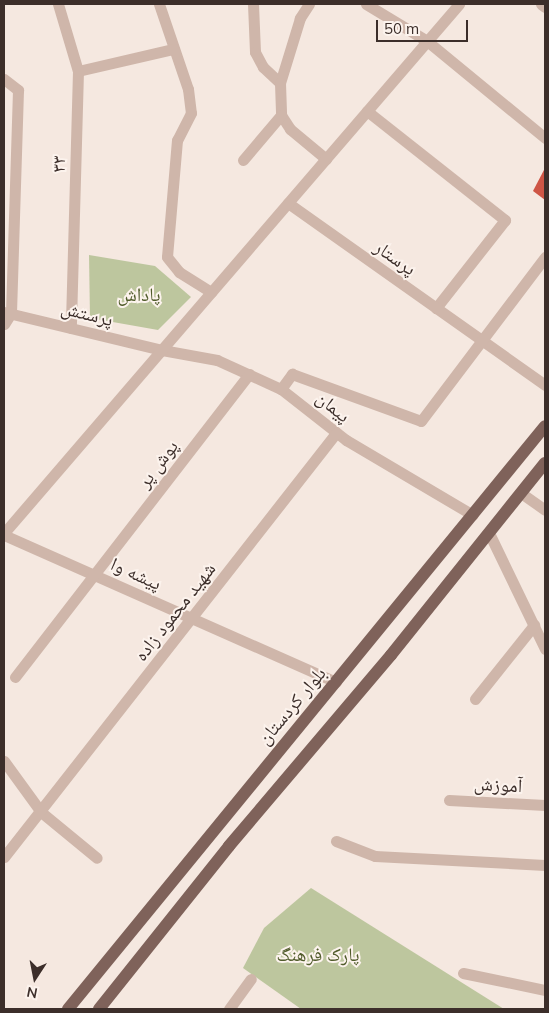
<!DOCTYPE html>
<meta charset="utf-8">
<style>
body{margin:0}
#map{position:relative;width:549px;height:1013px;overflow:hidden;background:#f5e8e0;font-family:Mulish,"Noto Naskh Arabic",sans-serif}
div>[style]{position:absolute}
.green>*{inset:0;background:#bdc69e}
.building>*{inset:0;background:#ce5545}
.minor>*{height:11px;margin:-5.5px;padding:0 5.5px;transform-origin:5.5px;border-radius:5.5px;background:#cfb6aa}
.primary>*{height:12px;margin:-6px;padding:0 6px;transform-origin:6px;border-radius:6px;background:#7f625a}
span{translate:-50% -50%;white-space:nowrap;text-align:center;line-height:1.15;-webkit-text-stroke:4px #fcf3ed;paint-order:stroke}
.street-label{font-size:19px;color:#3c2e2a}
.park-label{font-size:19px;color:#515c2c}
.frame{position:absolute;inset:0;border:5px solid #3c2e2a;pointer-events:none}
.north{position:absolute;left:10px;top:953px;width:50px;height:50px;-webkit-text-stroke:4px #fcf3ed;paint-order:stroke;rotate:191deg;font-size:14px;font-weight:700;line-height:20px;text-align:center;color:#3c2e2a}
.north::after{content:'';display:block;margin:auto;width:18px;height:22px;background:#3c2e2a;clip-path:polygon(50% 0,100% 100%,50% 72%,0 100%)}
.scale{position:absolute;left:376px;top:20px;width:92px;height:22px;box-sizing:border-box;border:2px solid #3c2e2a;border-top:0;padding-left:6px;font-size:15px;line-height:18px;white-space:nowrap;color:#3c2e2a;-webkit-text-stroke:4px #fcf3ed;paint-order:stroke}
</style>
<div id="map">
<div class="green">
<div style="clip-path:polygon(89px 255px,155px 266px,191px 297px,158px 330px,90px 318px)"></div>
<div style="clip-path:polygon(311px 888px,504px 1009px,301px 1009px,243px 968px,264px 928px)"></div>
</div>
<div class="building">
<div style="clip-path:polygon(545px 168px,545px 200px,533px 191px)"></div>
</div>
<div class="minor">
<div style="left:58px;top:4px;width:70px;rotate:73.4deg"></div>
<div style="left:78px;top:71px;width:257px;rotate:91.6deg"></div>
<div style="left:159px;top:4px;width:90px;rotate:71.2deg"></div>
<div style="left:188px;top:89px;width:24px;rotate:83deg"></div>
<div style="left:191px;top:113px;width:30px;rotate:117deg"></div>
<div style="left:177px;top:140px;width:117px;rotate:94.9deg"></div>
<div style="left:167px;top:257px;width:19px;rotate:51deg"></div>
<div style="left:179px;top:272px;width:38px;rotate:32deg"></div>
<div style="left:253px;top:4px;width:48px;rotate:87.6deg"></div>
<div style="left:255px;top:52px;width:17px;rotate:62deg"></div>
<div style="left:263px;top:67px;width:23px;rotate:43deg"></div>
<div style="left:309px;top:4px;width:17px;rotate:123deg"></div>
<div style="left:300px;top:18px;width:68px;rotate:107.1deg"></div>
<div style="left:280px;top:83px;width:32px;rotate:88deg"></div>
<div style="left:281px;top:115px;width:17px;rotate:57deg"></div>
<div style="left:290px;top:129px;width:47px;rotate:39.8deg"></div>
<div style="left:366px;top:4px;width:71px;rotate:31.2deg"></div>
<div style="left:427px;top:41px;width:153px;rotate:39.4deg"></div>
<div style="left:541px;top:4px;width:5px;rotate:37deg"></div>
<div style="left:78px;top:71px;width:98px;rotate:-13deg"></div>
<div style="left:4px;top:79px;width:18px;rotate:38deg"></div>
<div style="left:18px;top:90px;width:223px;rotate:91.8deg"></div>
<div style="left:11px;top:313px;width:13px;rotate:122deg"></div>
<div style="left:367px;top:111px;width:176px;rotate:38.3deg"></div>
<div style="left:505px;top:220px;width:112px;rotate:128.1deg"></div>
<div style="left:243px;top:160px;width:59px;rotate:-49.8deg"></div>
<div style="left:288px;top:203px;width:315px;rotate:35.3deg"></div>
<div style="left:4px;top:312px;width:163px;rotate:13.5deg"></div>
<div style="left:162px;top:350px;width:56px;rotate:10.3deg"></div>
<div style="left:217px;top:360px;width:70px;rotate:24.4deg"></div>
<div style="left:281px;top:389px;width:83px;rotate:38.1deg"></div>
<div style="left:346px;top:440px;width:147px;rotate:30.6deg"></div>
<div style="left:281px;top:389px;width:19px;rotate:-54deg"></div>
<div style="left:292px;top:374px;width:137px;rotate:20deg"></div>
<div style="left:421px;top:421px;width:206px;rotate:-52.9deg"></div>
<div style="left:521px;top:493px;width:29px;rotate:35deg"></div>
<div style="left:4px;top:533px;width:698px;rotate:-49.3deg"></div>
<div style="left:489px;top:533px;width:129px;rotate:64.2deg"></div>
<div style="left:4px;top:535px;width:363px;rotate:23.9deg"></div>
<div style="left:15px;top:677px;width:383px;rotate:-52.3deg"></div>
<div style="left:475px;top:699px;width:95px;rotate:-51.4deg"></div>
<div style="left:4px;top:761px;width:63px;rotate:54deg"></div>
<div style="left:41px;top:812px;width:72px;rotate:39.4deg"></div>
<div style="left:449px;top:800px;width:96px;rotate:3deg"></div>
<div style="left:336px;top:841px;width:42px;rotate:21deg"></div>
<div style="left:375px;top:856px;width:170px;rotate:3deg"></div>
<div style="left:4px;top:857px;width:539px;rotate:-51.94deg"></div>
<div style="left:463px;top:973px;width:84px;rotate:11.7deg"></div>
<div style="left:229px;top:1009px;width:37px;rotate:-54deg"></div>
</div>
<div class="primary">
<div style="left:68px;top:1009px;width:753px;rotate:-50.71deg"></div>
<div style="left:99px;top:1009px;width:208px;rotate:-51.4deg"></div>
<div style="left:229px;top:846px;width:250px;rotate:-49.7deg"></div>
<div style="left:391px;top:655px;width:246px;rotate:-51.3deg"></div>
</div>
<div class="street-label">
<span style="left:59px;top:164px;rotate:-88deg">۳۳</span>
<span style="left:395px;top:258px;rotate:35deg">پرستار</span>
<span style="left:87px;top:314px;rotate:14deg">پرستش</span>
<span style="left:333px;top:407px;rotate:39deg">پیمان</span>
<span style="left:158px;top:464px;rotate:-53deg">پوش پر</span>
<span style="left:136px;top:574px;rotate:24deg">پیشه وا</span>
<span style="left:175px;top:612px;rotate:-52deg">شهید محمود زاده</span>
<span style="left:292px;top:706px;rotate:-50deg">بلوار کردستان</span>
<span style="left:498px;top:785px;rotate:3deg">آموزش</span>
</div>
<div class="park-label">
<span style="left:139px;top:295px">پاداش</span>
<span style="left:318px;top:955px">پارک فرهنگ</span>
</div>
<div class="frame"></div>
<div class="north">N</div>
<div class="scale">50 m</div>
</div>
